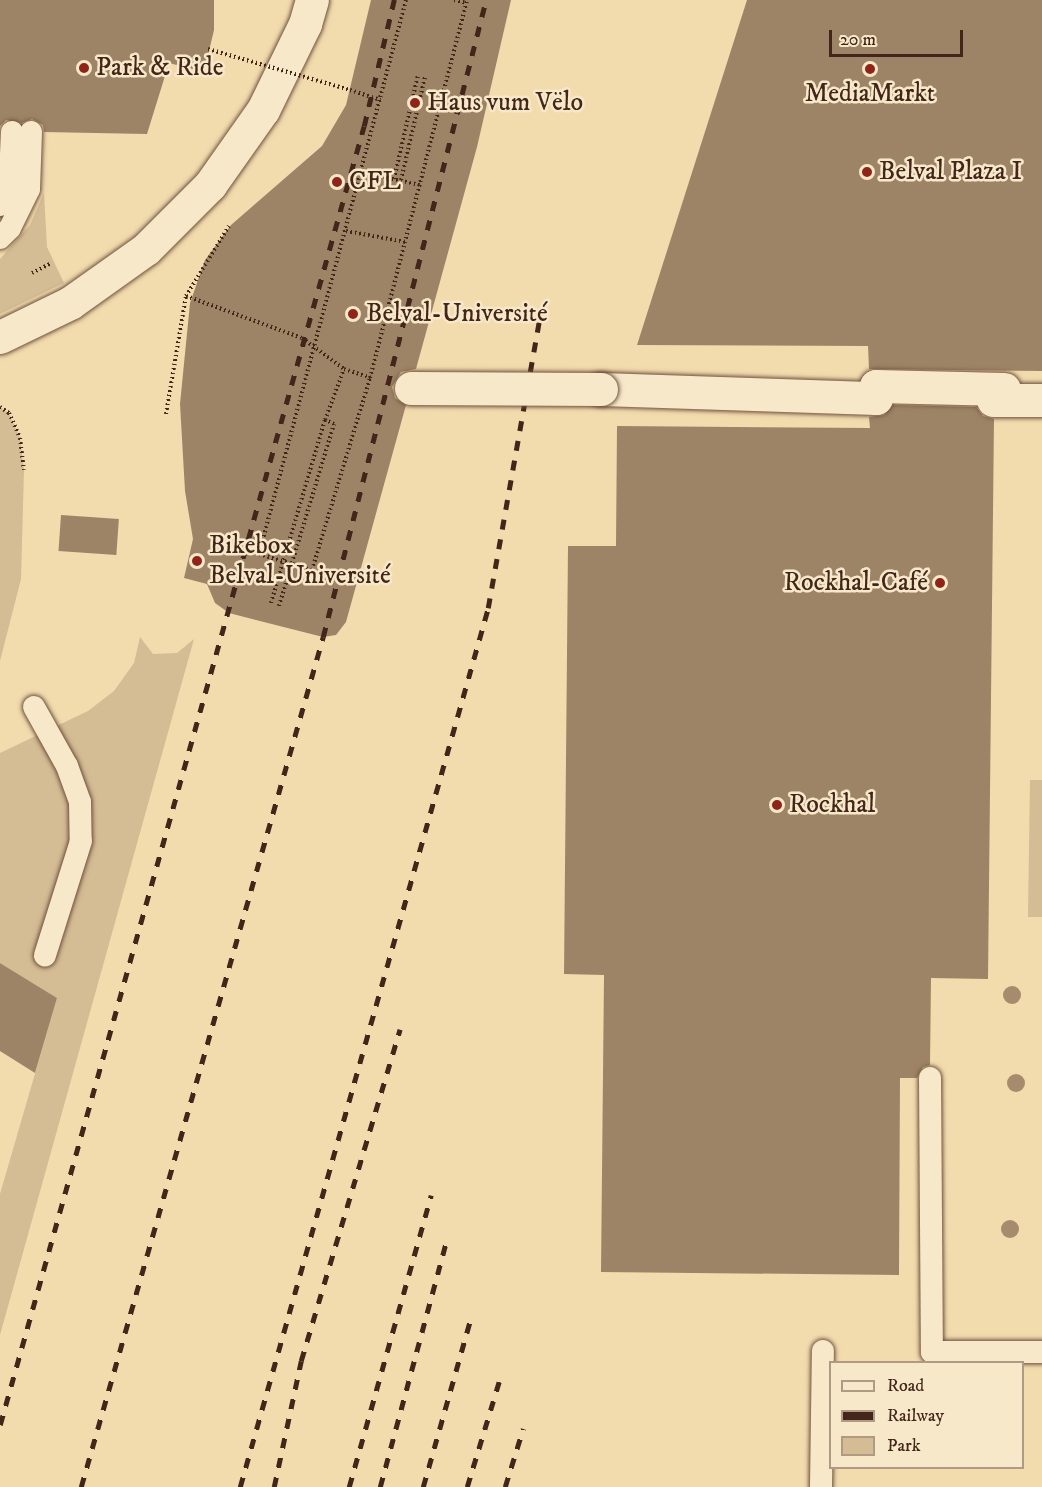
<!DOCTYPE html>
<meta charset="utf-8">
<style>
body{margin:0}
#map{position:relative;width:1042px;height:1487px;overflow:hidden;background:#f2dbad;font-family:"IM FELL DW Pica",serif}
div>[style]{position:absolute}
.green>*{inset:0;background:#d4bc94}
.building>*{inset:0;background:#9e8466;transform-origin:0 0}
.path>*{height:4px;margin-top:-2px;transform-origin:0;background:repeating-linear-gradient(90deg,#432519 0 1.5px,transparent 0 4.5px)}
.roads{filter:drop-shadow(0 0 2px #6f523e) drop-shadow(0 0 2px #6f523e)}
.service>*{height:22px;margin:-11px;padding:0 11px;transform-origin:11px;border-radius:11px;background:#f7e8ca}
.pedestrian>*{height:33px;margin:-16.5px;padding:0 16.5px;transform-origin:16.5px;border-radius:16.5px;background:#f7e8ca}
.secondary>*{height:33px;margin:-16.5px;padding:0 16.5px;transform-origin:16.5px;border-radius:16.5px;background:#f7e8ca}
.rail>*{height:4.5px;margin-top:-2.25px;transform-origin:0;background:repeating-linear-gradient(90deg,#432519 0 10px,transparent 0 20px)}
.path-bridge>*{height:4px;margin-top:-2px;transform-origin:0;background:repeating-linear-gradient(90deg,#432519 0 1.5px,transparent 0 4.5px)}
.bridges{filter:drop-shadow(0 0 2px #6f523e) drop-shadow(0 0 2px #6f523e)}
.pedestrian-bridge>*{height:33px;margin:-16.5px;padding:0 16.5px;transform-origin:16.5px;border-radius:16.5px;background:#f7e8ca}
.trees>*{width:18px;height:18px;margin:-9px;border-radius:50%;background:#a68c6d}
.dots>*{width:16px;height:16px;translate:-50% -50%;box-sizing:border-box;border:3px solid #f7e8ca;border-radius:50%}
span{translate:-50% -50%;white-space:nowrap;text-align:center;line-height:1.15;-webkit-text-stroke:5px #f7e8ca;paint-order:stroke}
.poi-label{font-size:26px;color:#432519}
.left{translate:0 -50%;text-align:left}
.right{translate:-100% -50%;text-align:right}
.legend{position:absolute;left:829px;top:1361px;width:195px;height:108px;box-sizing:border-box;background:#f7e8ca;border:2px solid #af9a83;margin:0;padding:8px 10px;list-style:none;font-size:18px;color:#432519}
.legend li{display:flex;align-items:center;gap:12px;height:30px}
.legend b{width:30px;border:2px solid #af9a83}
.scale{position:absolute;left:829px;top:30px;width:134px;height:27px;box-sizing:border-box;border:3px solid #432519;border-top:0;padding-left:8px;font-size:18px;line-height:21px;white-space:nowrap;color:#432519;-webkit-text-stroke:4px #f7e8ca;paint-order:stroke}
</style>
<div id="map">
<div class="green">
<div style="clip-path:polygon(44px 193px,47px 247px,64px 283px,0 314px,0 259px,30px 225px)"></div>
<div style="clip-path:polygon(0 407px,9px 413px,20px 438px,24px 470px,21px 579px,0 661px)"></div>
<div style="clip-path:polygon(140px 637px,153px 654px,177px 653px,194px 639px,0 1335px,0 1194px,57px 998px,0 963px,0 753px,88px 711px,114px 691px,134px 663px)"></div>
<div style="clip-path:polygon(1030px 780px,1042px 780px,1042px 917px,1028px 917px)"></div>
</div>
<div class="building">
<div style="clip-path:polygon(0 0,214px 0,214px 30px,204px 72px,169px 63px,147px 134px,44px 132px,43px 125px,32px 119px,21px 123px,6px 120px,0 126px)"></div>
<div style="clip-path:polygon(371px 0,511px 0,477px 147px,416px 369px,401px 372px,392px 387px,395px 398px,406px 405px,346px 622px,336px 635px,323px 637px,229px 613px,215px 603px,207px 584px,184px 578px,193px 539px,185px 491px,180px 404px,190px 303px,205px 260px,231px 225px,322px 146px,346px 105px)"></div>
<div style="clip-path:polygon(747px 0,1042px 0,1042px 371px,869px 369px,868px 346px,637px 345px)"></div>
<div style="clip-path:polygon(893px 405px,976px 407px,983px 416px,994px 419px,988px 979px,931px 978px,930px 1065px,923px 1067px,917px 1078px,900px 1078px,899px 1275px,601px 1272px,604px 975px,564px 974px,568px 546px,616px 546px,617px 426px,870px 428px,869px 417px,884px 415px)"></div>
<div style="left:61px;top:515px;width:58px;height:36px;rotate:4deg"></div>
<div style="clip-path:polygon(0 963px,57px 998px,35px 1073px,0 1051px)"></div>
</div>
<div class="path">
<div style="left:406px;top:0;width:573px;rotate:104.86deg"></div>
<div style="left:259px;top:554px;width:55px;rotate:16.8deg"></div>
<div style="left:312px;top:570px;width:201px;rotate:-73.2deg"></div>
<div style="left:370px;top:378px;width:390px;rotate:-75.6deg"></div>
<div style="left:454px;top:0;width:13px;rotate:13deg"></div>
<div style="left:350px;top:90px;width:32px;rotate:18deg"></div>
<div style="left:361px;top:172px;width:60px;rotate:12.4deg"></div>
<div style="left:394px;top:179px;width:107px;rotate:-77deg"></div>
<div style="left:401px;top:180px;width:106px;rotate:-76.9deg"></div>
<div style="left:346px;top:231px;width:61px;rotate:10.4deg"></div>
<div style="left:32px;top:273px;width:22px;rotate:-27deg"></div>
<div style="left:186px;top:296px;width:82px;rotate:-58.4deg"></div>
<div style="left:0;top:407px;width:11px;rotate:34deg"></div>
<div style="left:9px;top:413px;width:27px;rotate:66deg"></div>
<div style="left:20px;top:438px;width:32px;rotate:83deg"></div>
<div style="left:166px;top:414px;width:120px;rotate:-80.4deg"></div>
<div style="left:186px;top:296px;width:123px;rotate:19.9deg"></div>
<div style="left:302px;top:338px;width:52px;rotate:36.4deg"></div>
<div style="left:344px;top:369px;width:28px;rotate:18deg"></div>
<div style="left:271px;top:603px;width:191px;rotate:-73.6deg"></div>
<div style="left:279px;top:606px;width:190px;rotate:-73.2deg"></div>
<div style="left:334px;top:424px;width:10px;rotate:-156deg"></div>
<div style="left:325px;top:420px;width:54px;rotate:-69.6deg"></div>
</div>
<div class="roads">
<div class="service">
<div style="left:0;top:205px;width:30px;rotate:-70deg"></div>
<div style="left:10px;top:177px;width:45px;rotate:-87.5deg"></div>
<div style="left:0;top:238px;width:14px;rotate:-45deg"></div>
<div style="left:10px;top:228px;width:43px;rotate:-64deg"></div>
<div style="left:29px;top:189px;width:57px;rotate:-88deg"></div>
<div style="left:34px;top:707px;width:68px;rotate:60.8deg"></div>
<div style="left:67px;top:766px;width:38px;rotate:70deg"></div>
<div style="left:80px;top:802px;width:39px;rotate:89deg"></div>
<div style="left:81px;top:841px;width:120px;rotate:107.5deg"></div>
<div style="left:930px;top:1078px;width:274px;rotate:89.6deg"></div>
<div style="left:932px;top:1352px;width:110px"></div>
<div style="left:821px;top:1487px;width:136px;rotate:-89.2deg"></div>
</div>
<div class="pedestrian">
<div style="left:601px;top:389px;width:275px;rotate:1.9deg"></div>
<div style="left:876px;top:398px;width:12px;rotate:-90deg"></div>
<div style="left:876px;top:386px;width:128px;rotate:1.3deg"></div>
<div style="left:993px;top:400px;width:49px"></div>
</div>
<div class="secondary">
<div style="left:0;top:337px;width:78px;rotate:-25.9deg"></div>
<div style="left:70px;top:303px;width:93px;rotate:-35.4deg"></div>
<div style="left:146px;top:249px;width:91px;rotate:-45deg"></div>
<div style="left:210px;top:185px;width:92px;rotate:-54.8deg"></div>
<div style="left:263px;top:110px;width:96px;rotate:-64deg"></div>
<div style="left:305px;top:24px;width:25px;rotate:-74deg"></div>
</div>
</div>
<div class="rail">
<div style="left:0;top:1425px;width:1349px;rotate:-74.35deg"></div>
<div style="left:364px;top:126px;width:130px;rotate:-76.6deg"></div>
<div style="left:81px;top:1487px;width:884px;rotate:-74.11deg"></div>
<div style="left:323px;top:637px;width:658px;rotate:-75.65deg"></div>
<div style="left:240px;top:1487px;width:913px;rotate:-74.24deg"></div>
<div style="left:488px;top:608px;width:303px;rotate:-79.9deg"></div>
<div style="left:274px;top:1487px;width:129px;rotate:-77.9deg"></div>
<div style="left:301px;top:1361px;width:346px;rotate:-73.4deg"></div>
<div style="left:349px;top:1487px;width:303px;rotate:-74.3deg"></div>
<div style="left:380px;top:1487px;width:257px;rotate:-74.9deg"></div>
<div style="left:423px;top:1487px;width:177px;rotate:-74.2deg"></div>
<div style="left:467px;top:1487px;width:110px;rotate:-73.1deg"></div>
<div style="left:505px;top:1487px;width:61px;rotate:-72.8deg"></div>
</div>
<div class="path-bridge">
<div style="left:208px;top:49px;width:148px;rotate:16.1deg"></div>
</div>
<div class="bridges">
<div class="pedestrian-bridge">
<div style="left:411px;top:388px;width:190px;rotate:0.3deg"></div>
</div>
</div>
<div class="trees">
<div style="left:1012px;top:995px"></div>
<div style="left:1016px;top:1083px"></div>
<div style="left:1010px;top:1229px"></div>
</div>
<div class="dots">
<div style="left:84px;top:68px;background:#8f2418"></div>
<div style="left:870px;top:69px;background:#8f2418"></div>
<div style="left:415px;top:103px;background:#8f2418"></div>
<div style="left:867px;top:172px;background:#8f2418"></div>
<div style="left:337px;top:182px;background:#8f2418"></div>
<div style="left:353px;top:314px;background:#8f2418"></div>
<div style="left:197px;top:561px;background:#8f2418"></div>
<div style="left:940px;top:583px;background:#8f2418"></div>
<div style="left:777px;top:805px;background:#8f2418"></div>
</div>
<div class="poi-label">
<span class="left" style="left:96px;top:68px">Park &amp; Ride</span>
<span style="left:870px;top:94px">MediaMarkt</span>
<span class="left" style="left:427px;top:103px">Haus vum Vëlo</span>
<span class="left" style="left:879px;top:172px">Belval Plaza I</span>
<span class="left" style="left:349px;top:182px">CFL</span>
<span class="left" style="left:366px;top:314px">Belval-Université</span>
<span class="left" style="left:209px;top:561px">Bikebox<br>Belval-Université</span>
<span class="right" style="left:928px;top:583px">Rockhal-Café</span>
<span class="left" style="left:789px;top:805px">Rockhal</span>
</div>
<ul class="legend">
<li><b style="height:8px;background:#f7e8ca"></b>Road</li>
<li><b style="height:8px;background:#432519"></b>Railway</li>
<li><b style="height:16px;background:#d4bc94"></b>Park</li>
</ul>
<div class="scale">20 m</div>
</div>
